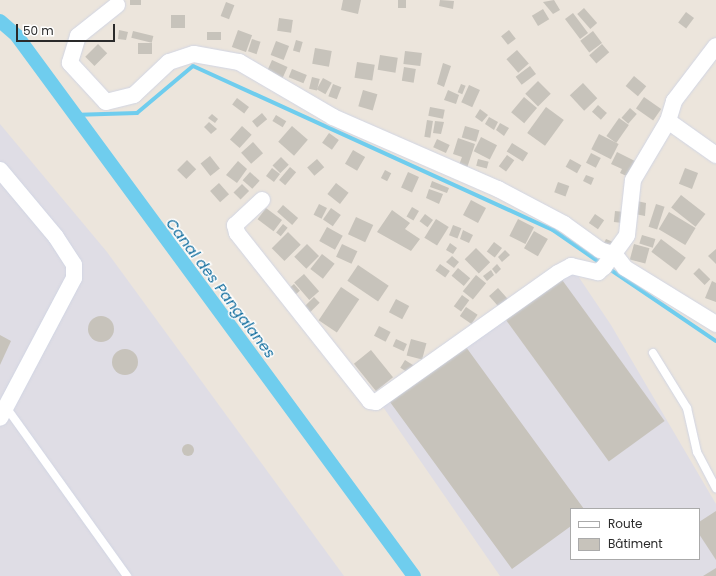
<!DOCTYPE html>
<meta charset="utf-8">
<style>
body{margin:0}
#map{position:relative;width:716px;height:576px;overflow:hidden;background:#ece5dc;font-family:Poppins,sans-serif}
div>[style]{position:absolute}
.industrial>*{inset:0;background:#dfdde5}
.stream>*{height:4px;margin:-2px;padding:0 2px;transform-origin:2px;border-radius:2px;background:#6fcdee}
.canal>*{height:14px;margin:-7px;padding:0 7px;transform-origin:7px;border-radius:7px;background:#6fcdee}
.building>*{inset:0;background:#c7c3bb;transform-origin:0 0}
.round{border-radius:50%}
.roads{filter:drop-shadow(0 0 1px #d1d5e3) drop-shadow(0 0 1px #d1d5e3)}
.service>*{height:8px;margin:-4px;padding:0 4px;transform-origin:4px;border-radius:4px;background:#fff}
.minor>*{height:16px;margin:-8px;padding:0 8px;transform-origin:8px;border-radius:8px;background:#fff}
span{translate:-50% -50%;white-space:nowrap;text-align:center;line-height:1.15;-webkit-text-stroke:3px #fff;paint-order:stroke}
.water-label{font-size:15px;color:#0d6a9b;font-style:italic}
.legend{position:absolute;left:570px;top:508px;width:130px;height:52px;box-sizing:border-box;background:#fff;border:1px solid #aaa;margin:0;padding:5px 7px;list-style:none;font-size:12px;color:#2a2a2a}
.legend li{display:flex;align-items:center;gap:8px;height:20px}
.legend b{width:20px;border:1px solid #aaa}
.scale{position:absolute;left:16px;top:24px;width:99px;height:18px;box-sizing:border-box;border:2px solid #2a2a2a;border-top:0;padding-left:5px;font-size:12px;line-height:14px;white-space:nowrap;color:#2a2a2a;-webkit-text-stroke:3px #fff;paint-order:stroke}
</style>
<div id="map">
<div class="industrial">
<div style="clip-path:polygon(0 124px,107px 252px,344px 576px,0 576px)"></div>
<div style="clip-path:polygon(evenodd,576px 273px,611px 325px,716px 504px,716px 576px,500px 576px,381px 404px,562px 274px,576px 273px,571px 509px,699px 509px,699px 559px,571px 559px,571px 509px)"></div>
</div>
<div class="stream">
<div style="left:72px;top:115px;width:65px;rotate:-1.8deg"></div>
<div style="left:137px;top:113px;width:73px;rotate:-40deg"></div>
<div style="left:193px;top:66px;width:396px;rotate:24.5deg"></div>
<div style="left:553px;top:230px;width:60px;rotate:34.8deg"></div>
<div style="left:608px;top:268px;width:130px;rotate:34.1deg"></div>
</div>
<div class="canal">
<div style="left:0;top:21px;width:23px;rotate:41deg"></div>
<div style="left:17px;top:36px;width:670px;rotate:53.68deg"></div>
</div>
<div class="building">
<div style="left:130px;top:0;width:11px;height:5px"></div>
<div style="clip-path:polygon(343px 0,361px 0,358px 14px,341px 10px)"></div>
<div style="left:398px;top:0;width:8px;height:8px"></div>
<div style="clip-path:polygon(440px 0,454px 1px,453px 9px,439px 6px)"></div>
<div style="clip-path:polygon(554px 0,560px 10px,553px 14px,543px 2px)"></div>
<div style="left:226px;top:2px;width:9px;height:15px;rotate:21deg"></div>
<div style="left:584px;top:8px;width:20px;height:9px;rotate:49deg"></div>
<div style="left:543px;top:9px;width:12px;height:13px;rotate:59deg"></div>
<div style="left:686px;top:12px;width:10px;height:13px;rotate:37deg"></div>
<div style="left:573px;top:13px;width:25px;height:10px;rotate:53deg"></div>
<div style="left:171px;top:15px;width:14px;height:13px"></div>
<div style="left:279px;top:18px;width:14px;height:13px;rotate:8deg"></div>
<div style="clip-path:polygon(119px 30px,128px 32px,126px 40px,118px 39px)"></div>
<div style="left:238px;top:30px;width:15px;height:18px;rotate:20deg"></div>
<div style="left:509px;top:30px;width:11px;height:10px;rotate:52deg"></div>
<div style="left:133px;top:31px;width:21px;height:7px;rotate:14deg"></div>
<div style="left:593px;top:31px;width:15px;height:16px;rotate:53deg"></div>
<div style="left:207px;top:32px;width:14px;height:8px"></div>
<div style="left:252px;top:39px;width:9px;height:13px;rotate:18deg"></div>
<div style="left:296px;top:40px;width:7px;height:11px;rotate:16deg"></div>
<div style="left:276px;top:41px;width:14px;height:15px;rotate:21deg"></div>
<div style="left:152px;top:43px;width:11px;height:14px;rotate:90deg"></div>
<div style="left:98px;top:44px;width:13px;height:18px;rotate:45deg"></div>
<div style="left:602px;top:44px;width:11px;height:17px;rotate:49deg"></div>
<div style="left:315px;top:48px;width:17px;height:16px;rotate:10deg"></div>
<div style="left:517px;top:50px;width:18px;height:14px;rotate:49deg"></div>
<div style="left:405px;top:51px;width:17px;height:13px;rotate:7deg"></div>
<div style="left:380px;top:55px;width:18px;height:15px;rotate:9deg"></div>
<div style="left:272px;top:60px;width:17px;height:13px;rotate:24deg"></div>
<div style="left:357px;top:62px;width:18px;height:16px;rotate:9deg"></div>
<div style="clip-path:polygon(443px 63px,451px 66px,444px 87px,437px 84px)"></div>
<div style="left:530px;top:66px;width:10px;height:18px;rotate:53deg"></div>
<div style="left:404px;top:67px;width:12px;height:14px;rotate:9deg"></div>
<div style="left:292px;top:69px;width:16px;height:9px;rotate:22deg"></div>
<div style="left:634px;top:76px;width:16px;height:13px;rotate:40deg"></div>
<div style="left:312px;top:77px;width:8px;height:12px;rotate:14deg"></div>
<div style="left:323px;top:78px;width:10px;height:13px;rotate:29deg"></div>
<div style="left:538px;top:81px;width:18px;height:18px;rotate:45deg"></div>
<div style="left:583px;top:83px;width:21px;height:18px;rotate:47deg"></div>
<div style="left:333px;top:84px;width:9px;height:13px;rotate:21deg"></div>
<div style="left:461px;top:84px;width:5px;height:9px;rotate:22deg"></div>
<div style="left:469px;top:85px;width:12px;height:19px;rotate:24deg"></div>
<div style="left:363px;top:90px;width:15px;height:17px;rotate:16deg"></div>
<div style="clip-path:polygon(448px 90px,459px 95px,456px 104px,444px 100px)"></div>
<div style="left:524px;top:97px;width:17px;height:20px;rotate:40deg"></div>
<div style="left:644px;top:97px;width:21px;height:14px;rotate:35deg"></div>
<div style="left:237px;top:98px;width:15px;height:8px;rotate:37deg"></div>
<div style="left:598px;top:105px;width:12px;height:9px;rotate:42deg"></div>
<div style="left:430px;top:107px;width:15px;height:9px;rotate:11deg"></div>
<div style="left:546px;top:107px;width:22px;height:32px;rotate:36deg"></div>
<div style="left:630px;top:108px;width:9px;height:13px;rotate:41deg"></div>
<div style="clip-path:polygon(480px 109px,488px 115px,482px 122px,475px 117px)"></div>
<div style="left:262px;top:113px;width:8px;height:13px;rotate:50deg"></div>
<div style="clip-path:polygon(212px 114px,218px 119px,215px 123px,208px 118px)"></div>
<div style="left:276px;top:115px;width:12px;height:7px;rotate:31deg"></div>
<div style="clip-path:polygon(489px 117px,498px 122px,494px 130px,485px 124px)"></div>
<div style="left:619px;top:118px;width:12px;height:22px;rotate:35deg"></div>
<div style="left:427px;top:120px;width:6px;height:17px;rotate:9deg"></div>
<div style="clip-path:polygon(435px 121px,444px 122px,441px 134px,433px 133px)"></div>
<div style="clip-path:polygon(209px 122px,217px 129px,211px 134px,204px 127px)"></div>
<div style="clip-path:polygon(500px 123px,509px 128px,504px 136px,496px 130px)"></div>
<div style="left:242px;top:126px;width:13px;height:18px;rotate:42deg"></div>
<div style="left:292px;top:126px;width:21px;height:21px;rotate:41deg"></div>
<div style="left:465px;top:126px;width:15px;height:12px;rotate:16deg"></div>
<div style="left:329px;top:133px;width:12px;height:12px;rotate:35deg"></div>
<div style="left:599px;top:134px;width:22px;height:17px;rotate:27deg"></div>
<div style="left:481px;top:137px;width:18px;height:16px;rotate:27deg"></div>
<div style="clip-path:polygon(458px 138px,475px 144px,467px 168px,459px 165px,462px 157px,453px 154px)"></div>
<div style="left:437px;top:139px;width:14px;height:9px;rotate:25deg"></div>
<div style="left:253px;top:142px;width:15px;height:16px;rotate:48deg"></div>
<div style="left:512px;top:143px;width:19px;height:10px;rotate:32deg"></div>
<div style="left:353px;top:150px;width:14px;height:16px;rotate:30deg"></div>
<div style="clip-path:polygon(617px 152px,639px 163px,633px 179px,620px 173px,624px 165px,622px 169px,611px 164px)"></div>
<div style="left:591px;top:153px;width:11px;height:11px;rotate:27deg"></div>
<div style="left:507px;top:155px;width:9px;height:14px;rotate:36deg"></div>
<div style="left:210px;top:156px;width:16px;height:12px;rotate:52deg"></div>
<div style="left:281px;top:157px;width:11px;height:12px;rotate:45deg"></div>
<div style="left:317px;top:159px;width:11px;height:13px;rotate:49deg"></div>
<div style="left:478px;top:159px;width:11px;height:7px;rotate:15deg"></div>
<div style="left:570px;top:159px;width:13px;height:9px;rotate:29deg"></div>
<div style="left:187px;top:160px;width:13px;height:14px;rotate:45deg"></div>
<div style="clip-path:polygon(238px 161px,247px 169px,237px 183px,226px 175px)"></div>
<div style="left:290px;top:167px;width:8px;height:17px;rotate:40deg"></div>
<div style="left:272px;top:168px;width:10px;height:10px;rotate:37deg"></div>
<div style="left:685px;top:168px;width:14px;height:17px;rotate:21deg"></div>
<div style="left:385px;top:170px;width:7px;height:9px;rotate:27deg"></div>
<div style="left:250px;top:172px;width:13px;height:11px;rotate:42deg"></div>
<div style="left:408px;top:172px;width:12px;height:17px;rotate:24deg"></div>
<div style="clip-path:polygon(586px 175px,594px 178px,591px 185px,583px 181px)"></div>
<div style="clip-path:polygon(432px 181px,449px 188px,447px 193px,430px 187px)"></div>
<div style="left:558px;top:182px;width:12px;height:11px;rotate:20deg"></div>
<div style="left:219px;top:183px;width:15px;height:12px;rotate:48deg"></div>
<div style="left:336px;top:183px;width:16px;height:14px;rotate:38deg"></div>
<div style="left:242px;top:184px;width:10px;height:12px;rotate:45deg"></div>
<div style="clip-path:polygon(429px 189px,443px 194px,439px 204px,426px 198px)"></div>
<div style="left:681px;top:195px;width:31px;height:16px;rotate:38deg"></div>
<div style="left:471px;top:200px;width:17px;height:17px;rotate:28deg"></div>
<div style="clip-path:polygon(637px 201px,646px 203px,645px 216px,635px 214px)"></div>
<div style="left:319px;top:204px;width:9px;height:12px;rotate:27deg"></div>
<div style="left:656px;top:204px;width:9px;height:24px;rotate:18deg"></div>
<div style="left:283px;top:205px;width:20px;height:9px;rotate:41deg"></div>
<div style="left:412px;top:207px;width:8px;height:11px;rotate:30deg"></div>
<div style="left:266px;top:208px;width:20px;height:14px;rotate:37deg"></div>
<div style="left:331px;top:208px;width:12px;height:14px;rotate:35deg"></div>
<div style="clip-path:polygon(392px 210px,410px 223px,405px 229px,420px 239px,411px 251px,377px 232px)"></div>
<div style="left:615px;top:211px;width:9px;height:11px;rotate:6deg"></div>
<div style="left:669px;top:212px;width:31px;height:20px;rotate:31deg"></div>
<div style="left:425px;top:214px;width:10px;height:9px;rotate:37deg"></div>
<div style="left:595px;top:214px;width:11px;height:11px;rotate:34deg"></div>
<div style="left:356px;top:217px;width:19px;height:19px;rotate:25deg"></div>
<div style="left:436px;top:219px;width:15px;height:22px;rotate:32deg"></div>
<div style="left:518px;top:219px;width:18px;height:19px;rotate:27deg"></div>
<div style="left:283px;top:224px;width:6px;height:11px;rotate:39deg"></div>
<div style="left:453px;top:225px;width:9px;height:11px;rotate:21deg"></div>
<div style="left:327px;top:227px;width:18px;height:16px;rotate:29deg"></div>
<div style="clip-path:polygon(463px 230px,473px 235px,469px 243px,460px 239px)"></div>
<div style="left:534px;top:231px;width:16px;height:20px;rotate:30deg"></div>
<div style="left:288px;top:232px;width:18px;height:23px;rotate:45deg"></div>
<div style="left:642px;top:235px;width:14px;height:9px;rotate:17deg"></div>
<div style="clip-path:polygon(606px 239px,613px 242px,610px 249px,603px 245px)"></div>
<div style="left:661px;top:239px;width:31px;height:16px;rotate:37deg"></div>
<div style="left:494px;top:242px;width:10px;height:12px;rotate:37deg"></div>
<div style="clip-path:polygon(450px 243px,457px 248px,453px 254px,446px 250px)"></div>
<div style="left:307px;top:244px;width:17px;height:18px;rotate:45deg"></div>
<div style="left:342px;top:244px;width:17px;height:14px;rotate:25deg"></div>
<div style="left:634px;top:244px;width:16px;height:16px;rotate:15deg"></div>
<div style="left:476px;top:248px;width:20px;height:16px;rotate:45deg"></div>
<div style="clip-path:polygon(716px 249px,716px 264px,708px 256px)"></div>
<div style="clip-path:polygon(505px 250px,510px 255px,502px 262px,498px 257px)"></div>
<div style="left:322px;top:254px;width:16px;height:19px;rotate:38deg"></div>
<div style="clip-path:polygon(452px 256px,459px 262px,454px 268px,446px 262px)"></div>
<div style="left:440px;top:264px;width:12px;height:8px;rotate:35deg"></div>
<div style="clip-path:polygon(497px 264px,501px 269px,496px 274px,492px 269px)"></div>
<div style="left:358px;top:265px;width:37px;height:19px;rotate:34deg"></div>
<div style="left:458px;top:268px;width:16px;height:10px;rotate:40deg"></div>
<div style="left:699px;top:268px;width:16px;height:8px;rotate:45deg"></div>
<div style="clip-path:polygon(491px 270px,494px 275px,487px 281px,483px 276px)"></div>
<div style="left:304px;top:274px;width:23px;height:13px;rotate:49deg"></div>
<div style="left:476px;top:275px;width:13px;height:21px;rotate:39deg"></div>
<div style="left:560px;top:277px;width:178px;height:69px;rotate:54deg"></div>
<div style="clip-path:polygon(712px 281px,716px 283px,716px 302px,705px 298px)"></div>
<div style="left:294px;top:284px;width:9px;height:8px;rotate:49deg"></div>
<div style="left:341px;top:287px;width:22px;height:40px;rotate:34deg"></div>
<div style="left:498px;top:288px;width:15px;height:12px;rotate:48deg"></div>
<div style="left:462px;top:295px;width:9px;height:14px;rotate:36deg"></div>
<div style="left:314px;top:297px;width:8px;height:15px;rotate:45deg"></div>
<div style="left:396px;top:299px;width:15px;height:15px;rotate:28deg"></div>
<div style="left:466px;top:307px;width:14px;height:11px;rotate:34deg"></div>
<div class="round" style="left:88px;top:316px;width:26px;height:26px"></div>
<div style="left:379px;top:326px;width:13px;height:11px;rotate:27deg"></div>
<div style="clip-path:polygon(0 335px,11px 341px,0 365px)"></div>
<div style="left:396px;top:339px;width:12px;height:8px;rotate:24deg"></div>
<div style="left:411px;top:339px;width:16px;height:17px;rotate:15deg"></div>
<div style="clip-path:polygon(466px 347px,584px 509px,571px 509px,571px 526px,512px 569px,390px 402px)"></div>
<div class="round" style="left:112px;top:349px;width:26px;height:26px"></div>
<div style="left:371px;top:350px;width:35px;height:22px;rotate:51deg"></div>
<div style="left:405px;top:360px;width:13px;height:9px;rotate:32deg"></div>
<div class="round" style="left:182px;top:444px;width:12px;height:12px"></div>
<div style="clip-path:polygon(716px 511px,716px 560px,699px 534px,699px 522px)"></div>
<div style="clip-path:polygon(716px 568px,716px 576px,703px 576px)"></div>
</div>
<div class="roads">
<div class="service">
<div style="left:653px;top:353px;width:65px;rotate:58.3deg"></div>
<div style="left:687px;top:408px;width:45px;rotate:77.2deg"></div>
<div style="left:697px;top:452px;width:41px;rotate:62.2deg"></div>
<div style="left:6px;top:407px;width:208px;rotate:54.4deg"></div>
</div>
<div class="minor">
<div style="left:117px;top:5px;width:50px;rotate:141.5deg"></div>
<div style="left:78px;top:36px;width:28px;rotate:107deg"></div>
<div style="left:70px;top:63px;width:53px;rotate:47.3deg"></div>
<div style="left:106px;top:102px;width:29px;rotate:-14deg"></div>
<div style="left:134px;top:95px;width:48px;rotate:-43.3deg"></div>
<div style="left:169px;top:62px;width:26px;rotate:-18deg"></div>
<div style="left:194px;top:54px;width:46px;rotate:10.1deg"></div>
<div style="left:239px;top:62px;width:109px;rotate:30.3deg"></div>
<div style="left:333px;top:117px;width:180px;rotate:23.6deg"></div>
<div style="left:498px;top:189px;width:75px;rotate:27.9deg"></div>
<div style="left:564px;top:224px;width:44px;rotate:35.8deg"></div>
<div style="left:600px;top:250px;width:16px;rotate:18deg"></div>
<div style="left:615px;top:255px;width:16px;rotate:52deg"></div>
<div style="left:625px;top:268px;width:107px;rotate:31.6deg"></div>
<div style="left:668px;top:121px;width:59px;rotate:35.3deg"></div>
<div style="left:0;top:170px;width:87px;rotate:50.1deg"></div>
<div style="left:56px;top:237px;width:33px;rotate:57deg"></div>
<div style="left:74px;top:265px;width:13px;rotate:90deg"></div>
<div style="left:74px;top:278px;width:158px;rotate:117.9deg"></div>
<div style="left:262px;top:200px;width:37px;rotate:137deg"></div>
<div style="left:235px;top:225px;width:8px;rotate:76deg"></div>
<div style="left:237px;top:233px;width:214px;rotate:51.6deg"></div>
<div style="left:370px;top:401px;width:6px;rotate:9deg"></div>
<div style="left:376px;top:402px;width:223px;rotate:-35.3deg"></div>
<div style="left:558px;top:273px;width:15px;rotate:-28deg"></div>
<div style="left:571px;top:266px;width:28px;rotate:13deg"></div>
<div style="left:598px;top:272px;width:8px;rotate:-40deg"></div>
<div style="left:604px;top:267px;width:39px;rotate:-54deg"></div>
<div style="left:627px;top:235px;width:55px;rotate:-83.8deg"></div>
<div style="left:633px;top:180px;width:69px;rotate:-59.3deg"></div>
<div style="left:668px;top:121px;width:21px;rotate:-73deg"></div>
<div style="left:674px;top:101px;width:69px;rotate:-52.6deg"></div>
</div>
</div>
<div class="water-label">
<span style="left:221px;top:288px;rotate:53deg">Canal des Pangalanes</span>
</div>
<ul class="legend">
<li><b style="height:5px;background:#fff"></b>Route</li>
<li><b style="height:11px;background:#c7c3bb"></b>Bâtiment</li>
</ul>
<div class="scale">50 m</div>
</div>
